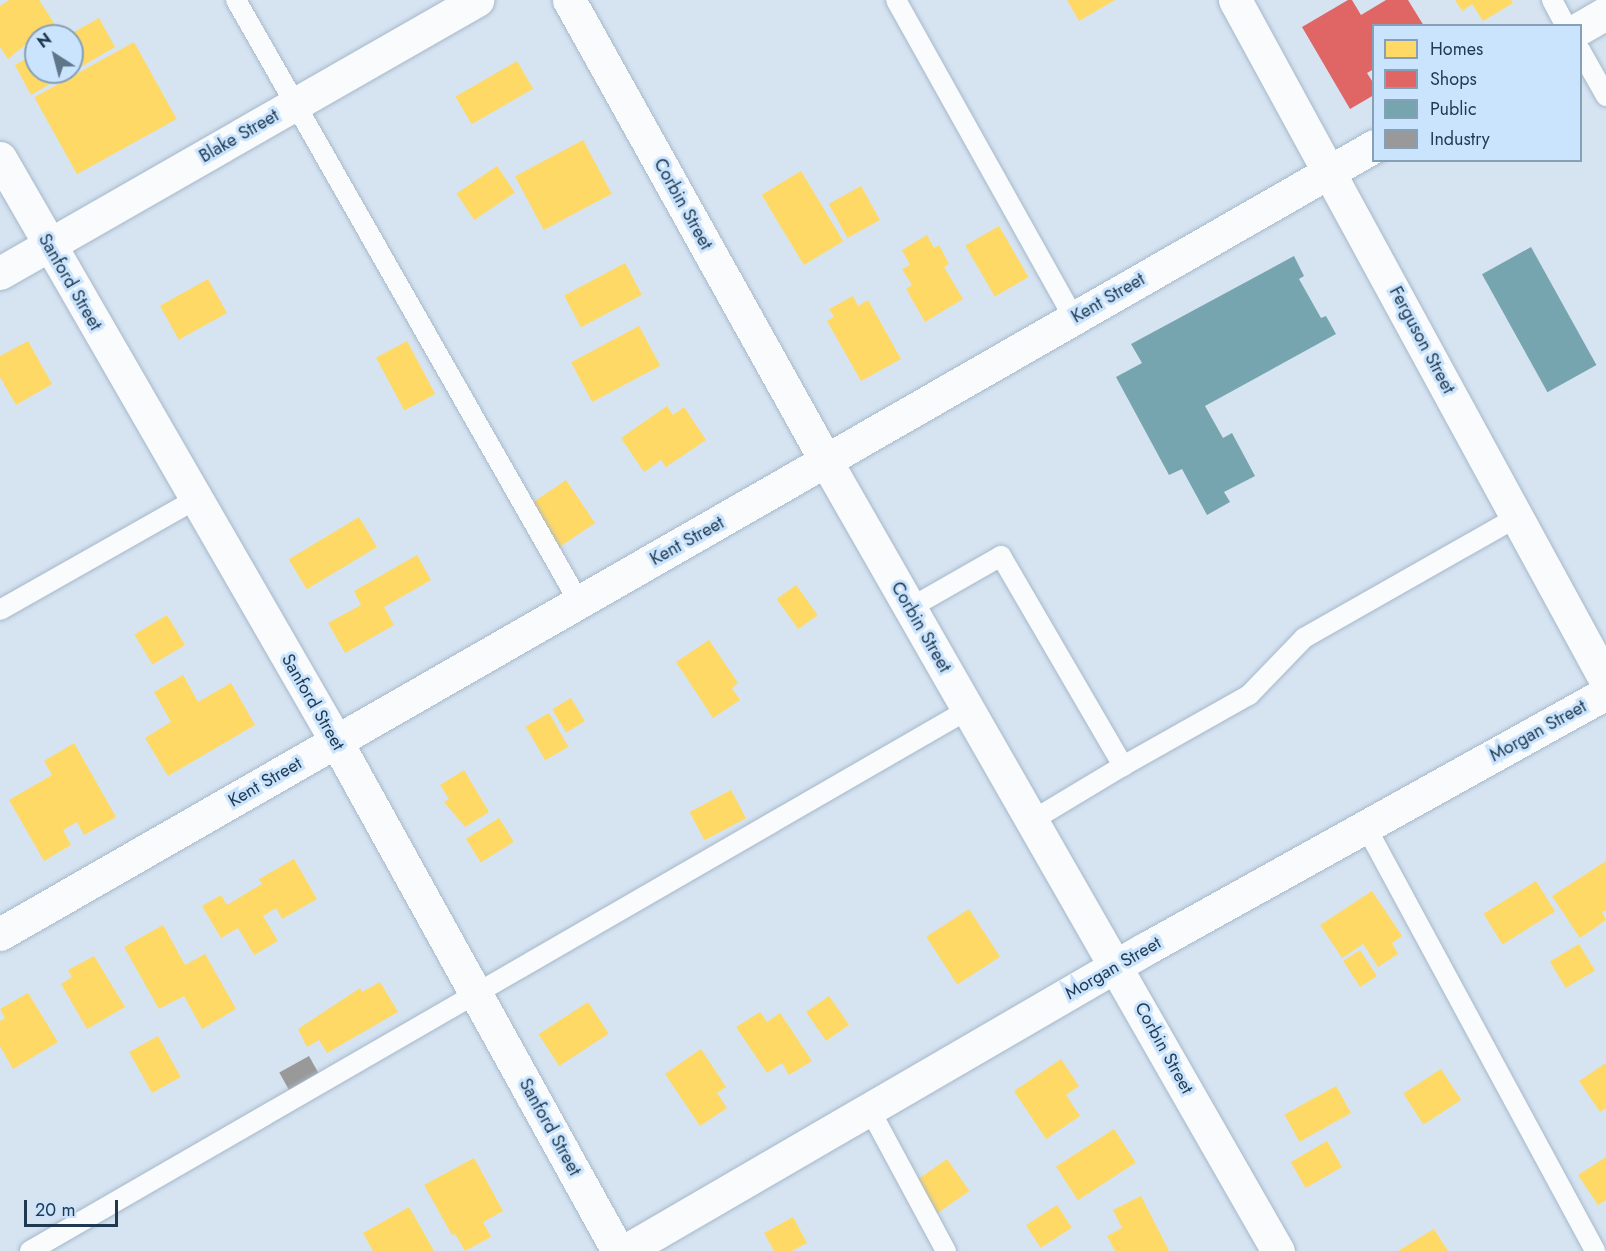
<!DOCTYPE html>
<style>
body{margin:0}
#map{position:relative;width:1606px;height:1251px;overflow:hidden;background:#d6e4f2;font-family:Jost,sans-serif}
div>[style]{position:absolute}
.homes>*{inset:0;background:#ffd966;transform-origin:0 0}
.shops>*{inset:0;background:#e06666}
.public>*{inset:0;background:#76a5af;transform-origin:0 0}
.industry>*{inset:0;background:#999;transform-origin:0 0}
.roads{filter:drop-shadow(0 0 2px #a6b8c9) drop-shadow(0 0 2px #a6b8c9)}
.lane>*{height:20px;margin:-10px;padding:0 10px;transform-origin:10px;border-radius:10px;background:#f9fbfd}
.street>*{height:33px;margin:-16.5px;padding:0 16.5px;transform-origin:16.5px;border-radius:16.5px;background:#f9fbfd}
.secondary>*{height:33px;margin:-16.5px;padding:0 16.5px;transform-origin:16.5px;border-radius:16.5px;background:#f9fbfd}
span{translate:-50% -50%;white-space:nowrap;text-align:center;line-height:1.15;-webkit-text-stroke:6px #cbe4fd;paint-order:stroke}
.street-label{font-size:18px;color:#1f3951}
.legend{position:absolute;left:1372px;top:24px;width:210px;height:138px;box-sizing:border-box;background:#cbe4fd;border:2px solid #86a0b8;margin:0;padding:8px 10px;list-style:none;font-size:18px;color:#1f3951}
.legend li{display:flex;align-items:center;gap:12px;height:30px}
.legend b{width:30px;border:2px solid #86a0b8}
.north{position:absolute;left:24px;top:24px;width:60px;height:60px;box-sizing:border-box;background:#cbe4fd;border:2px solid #86a0b8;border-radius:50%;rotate:324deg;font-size:16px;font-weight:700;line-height:24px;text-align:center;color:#1f3951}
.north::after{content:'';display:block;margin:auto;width:21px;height:27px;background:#5f7589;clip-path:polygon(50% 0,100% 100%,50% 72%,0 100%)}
.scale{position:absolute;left:24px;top:1200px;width:94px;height:27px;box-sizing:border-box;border:3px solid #1f3951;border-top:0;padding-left:8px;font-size:18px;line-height:21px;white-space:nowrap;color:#1f3951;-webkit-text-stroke:4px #cbe4fd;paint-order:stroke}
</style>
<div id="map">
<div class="homes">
<div style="clip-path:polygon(9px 0,39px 0,56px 26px,36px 36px,8px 59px,0 47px,0 6px)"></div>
<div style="clip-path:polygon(1067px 0,1115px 0,1079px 21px)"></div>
<div style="clip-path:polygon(1455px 0,1511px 0,1513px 3px,1483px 21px,1472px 4px,1462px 11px)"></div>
<div style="clip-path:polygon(99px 18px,115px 47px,72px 72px,72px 36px,67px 36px)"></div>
<div style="left:134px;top:42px;width:88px;height:114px;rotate:61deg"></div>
<div style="clip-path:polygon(36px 53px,36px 72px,71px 72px,31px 95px,15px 65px)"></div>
<div style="left:517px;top:61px;width:32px;height:71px;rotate:60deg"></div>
<div style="left:583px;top:140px;width:61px;height:77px;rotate:62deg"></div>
<div style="left:497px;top:166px;width:32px;height:49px;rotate:56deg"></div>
<div style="left:801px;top:171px;width:82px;height:46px;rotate:59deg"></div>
<div style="left:861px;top:186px;width:39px;height:37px;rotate:61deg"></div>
<div style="left:999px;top:226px;width:59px;height:39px;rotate:60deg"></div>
<div style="clip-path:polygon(927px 235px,934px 248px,939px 245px,949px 264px,944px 267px,963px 299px,925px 322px,906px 289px,912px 285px,902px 269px,910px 265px,902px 250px)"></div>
<div style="left:625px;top:263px;width:36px;height:69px;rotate:62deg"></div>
<div style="left:208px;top:279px;width:39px;height:55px;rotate:61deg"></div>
<div style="clip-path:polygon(853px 296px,858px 306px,868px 300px,901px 359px,861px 381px,827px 321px,834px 317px,829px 309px)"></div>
<div style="left:639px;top:326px;width:45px;height:77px;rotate:62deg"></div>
<div style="clip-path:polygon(28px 341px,52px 384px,16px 405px,0 377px,0 356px)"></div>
<div style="left:407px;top:341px;width:60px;height:35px;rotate:62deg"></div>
<div style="clip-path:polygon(667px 406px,673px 415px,684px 407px,706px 440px,666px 467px,661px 460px,644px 472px,621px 438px)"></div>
<div style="left:566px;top:480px;width:52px;height:46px;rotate:56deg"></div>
<div style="left:359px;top:517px;width:35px;height:82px;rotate:59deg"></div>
<div style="clip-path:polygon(417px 555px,431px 580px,384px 607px,394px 625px,345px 653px,328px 623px,361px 605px,354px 591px)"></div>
<div style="left:796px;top:585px;width:37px;height:24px;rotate:54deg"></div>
<div style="left:167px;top:615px;width:35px;height:38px;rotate:59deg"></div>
<div style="clip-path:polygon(709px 640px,738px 683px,732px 688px,740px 700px,713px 718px,676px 662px)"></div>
<div style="clip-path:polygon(183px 675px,198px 702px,231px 683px,255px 725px,168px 776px,145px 738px,171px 722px,154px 692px)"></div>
<div style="left:571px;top:698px;width:27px;height:22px;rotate:59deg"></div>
<div style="left:549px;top:713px;width:39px;height:27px;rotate:60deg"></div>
<div style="clip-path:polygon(74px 743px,116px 817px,84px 835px,77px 822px,63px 830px,71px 845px,44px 861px,9px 800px,52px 775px,44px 761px)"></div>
<div style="clip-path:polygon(464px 770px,489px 812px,465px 827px,444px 802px,449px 799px,440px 785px)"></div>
<div style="left:731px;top:790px;width:32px;height:47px;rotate:62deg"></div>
<div style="left:499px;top:818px;width:28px;height:39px;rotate:58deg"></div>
<div style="clip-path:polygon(294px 859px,317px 899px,282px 919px,276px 908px,263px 916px,278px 941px,254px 955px,238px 928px,221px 938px,202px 906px,221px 895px,227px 905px,262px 884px,259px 879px)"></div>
<div style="clip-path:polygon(1606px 861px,1606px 910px,1602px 912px,1606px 920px,1580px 938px,1552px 896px)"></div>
<div style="left:1536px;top:881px;width:36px;height:62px;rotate:58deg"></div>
<div style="clip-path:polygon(1372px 891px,1402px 936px,1392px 943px,1398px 954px,1378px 967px,1363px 944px,1342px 958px,1320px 925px)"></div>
<div style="left:969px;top:909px;width:57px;height:51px;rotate:57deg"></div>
<div style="clip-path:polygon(163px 925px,185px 965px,205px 954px,236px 1009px,202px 1029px,184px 996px,159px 1009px,124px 947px)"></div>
<div style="left:1579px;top:944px;width:31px;height:34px;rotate:59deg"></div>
<div style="left:1360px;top:950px;width:31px;height:20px;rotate:57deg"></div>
<div style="clip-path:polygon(94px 956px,125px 1007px,87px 1029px,61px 984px,72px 977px,68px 970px)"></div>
<div style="clip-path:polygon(380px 982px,398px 1012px,327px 1053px,319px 1040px,307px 1047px,298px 1029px,360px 988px,362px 992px)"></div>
<div style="clip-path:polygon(28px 993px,58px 1042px,13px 1069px,0 1046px,0 1021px,5px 1018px,0 1009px)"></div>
<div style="left:829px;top:996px;width:35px;height:28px;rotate:55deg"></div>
<div style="left:588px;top:1002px;width:38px;height:59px;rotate:57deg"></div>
<div style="clip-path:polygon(760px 1012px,767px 1022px,780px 1013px,812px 1061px,789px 1075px,782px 1063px,767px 1073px,736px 1027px)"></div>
<div style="left:158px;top:1036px;width:47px;height:33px;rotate:61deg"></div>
<div style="clip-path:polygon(701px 1049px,726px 1087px,717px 1093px,727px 1108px,700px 1126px,665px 1074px)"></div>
<div style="clip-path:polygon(1061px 1059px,1079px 1086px,1066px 1095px,1080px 1116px,1046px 1139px,1014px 1091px)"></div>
<div style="clip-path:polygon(1606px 1063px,1606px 1108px,1600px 1112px,1579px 1081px)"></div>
<div style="left:1441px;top:1069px;width:37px;height:45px;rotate:57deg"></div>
<div style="left:1336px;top:1086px;width:31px;height:59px;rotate:61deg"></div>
<div style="left:1114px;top:1129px;width:40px;height:69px;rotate:57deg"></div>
<div style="left:1327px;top:1141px;width:30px;height:42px;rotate:60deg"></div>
<div style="clip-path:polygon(1606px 1157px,1606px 1200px,1598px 1205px,1578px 1175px)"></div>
<div style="clip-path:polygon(474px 1158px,503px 1211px,483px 1222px,491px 1237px,465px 1251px,455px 1234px,452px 1235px,424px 1185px)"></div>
<div style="left:947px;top:1159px;width:39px;height:39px;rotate:55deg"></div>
<div style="clip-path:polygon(1141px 1196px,1169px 1251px,1115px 1251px,1107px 1236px,1122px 1228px,1113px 1210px)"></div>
<div style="left:1057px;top:1205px;width:27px;height:37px;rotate:57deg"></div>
<div style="clip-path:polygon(409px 1207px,434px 1251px,373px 1251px,363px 1233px)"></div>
<div style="clip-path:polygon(793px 1217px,807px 1243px,792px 1251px,774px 1251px,764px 1233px)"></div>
<div style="clip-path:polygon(1434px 1229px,1448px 1251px,1398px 1251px)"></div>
</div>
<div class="shops">
<div style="clip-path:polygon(1348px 0,1352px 0,1361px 15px,1386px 0,1408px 0,1424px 26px,1374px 26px,1374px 69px,1367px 73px,1374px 84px,1374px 95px,1350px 109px,1302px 27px)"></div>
</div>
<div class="public">
<div style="left:1531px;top:247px;width:135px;height:56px;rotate:61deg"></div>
<div style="clip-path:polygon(1294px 256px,1304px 276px,1299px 279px,1321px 318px,1326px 316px,1336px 334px,1205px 406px,1223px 438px,1232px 433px,1255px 476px,1224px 492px,1230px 502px,1207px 515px,1182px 469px,1169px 475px,1116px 377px,1142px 363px,1131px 344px)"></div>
</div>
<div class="industry">
<div style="left:309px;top:1056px;width:23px;height:34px;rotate:61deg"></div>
</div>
<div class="roads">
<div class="lane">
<div style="left:236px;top:0;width:693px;rotate:60.33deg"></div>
<div style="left:896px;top:0;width:364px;rotate:60.8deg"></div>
<div style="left:1552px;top:0;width:30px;rotate:62deg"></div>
<div style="left:1580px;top:50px;width:53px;rotate:60.5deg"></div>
<div style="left:910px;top:608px;width:105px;rotate:-29.7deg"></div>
<div style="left:1001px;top:556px;width:243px;rotate:59.8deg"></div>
<div style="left:1123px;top:766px;width:145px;rotate:-29.4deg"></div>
<div style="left:1249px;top:695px;width:79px;rotate:-46deg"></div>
<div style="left:1304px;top:638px;width:245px;rotate:-29.6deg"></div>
<div style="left:0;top:610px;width:225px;rotate:-29.5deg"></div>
<div style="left:1033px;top:820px;width:105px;rotate:-31deg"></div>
<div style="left:1366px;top:827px;width:482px;rotate:61.6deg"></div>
<div style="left:870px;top:1110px;width:160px;rotate:61.7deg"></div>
<div style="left:30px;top:1251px;width:1084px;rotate:-29.99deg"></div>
</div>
<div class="street">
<div style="left:1235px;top:0;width:776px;rotate:61.42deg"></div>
<div style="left:1580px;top:28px;width:30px;rotate:-30deg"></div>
<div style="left:0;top:158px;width:673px;rotate:60.04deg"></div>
<div style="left:336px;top:741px;width:583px;rotate:61.06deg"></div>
<div style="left:0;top:273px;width:550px;rotate:-29.78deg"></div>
<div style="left:0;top:934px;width:1584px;rotate:-29.83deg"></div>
</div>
<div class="secondary">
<div style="left:569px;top:0;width:530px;rotate:60.87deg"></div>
<div style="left:827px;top:463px;width:908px;rotate:60.22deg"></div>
<div style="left:625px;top:1251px;width:601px;rotate:-30.15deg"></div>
<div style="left:1145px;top:949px;width:527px;rotate:-29.04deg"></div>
</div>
</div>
<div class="street-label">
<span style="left:239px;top:136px;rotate:-30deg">Blake Street</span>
<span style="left:683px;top:204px;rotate:61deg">Corbin Street</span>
<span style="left:70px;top:282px;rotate:60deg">Sanford Street</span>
<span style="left:1108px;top:298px;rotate:-30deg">Kent Street</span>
<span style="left:1422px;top:340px;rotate:62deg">Ferguson Street</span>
<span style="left:687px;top:541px;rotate:-29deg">Kent Street</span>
<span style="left:921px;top:627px;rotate:60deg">Corbin Street</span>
<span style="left:313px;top:702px;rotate:60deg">Sanford Street</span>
<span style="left:1538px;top:731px;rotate:-29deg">Morgan Street</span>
<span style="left:265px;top:782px;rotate:-30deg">Kent Street</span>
<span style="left:1113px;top:968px;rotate:-30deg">Morgan Street</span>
<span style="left:1164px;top:1048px;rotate:61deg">Corbin Street</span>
<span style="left:550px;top:1127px;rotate:61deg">Sanford Street</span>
</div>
<ul class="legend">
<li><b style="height:16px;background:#ffd966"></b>Homes</li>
<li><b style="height:16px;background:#e06666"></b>Shops</li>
<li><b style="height:16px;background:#76a5af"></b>Public</li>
<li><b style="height:16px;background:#999"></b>Industry</li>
</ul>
<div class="north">N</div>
<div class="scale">20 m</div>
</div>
